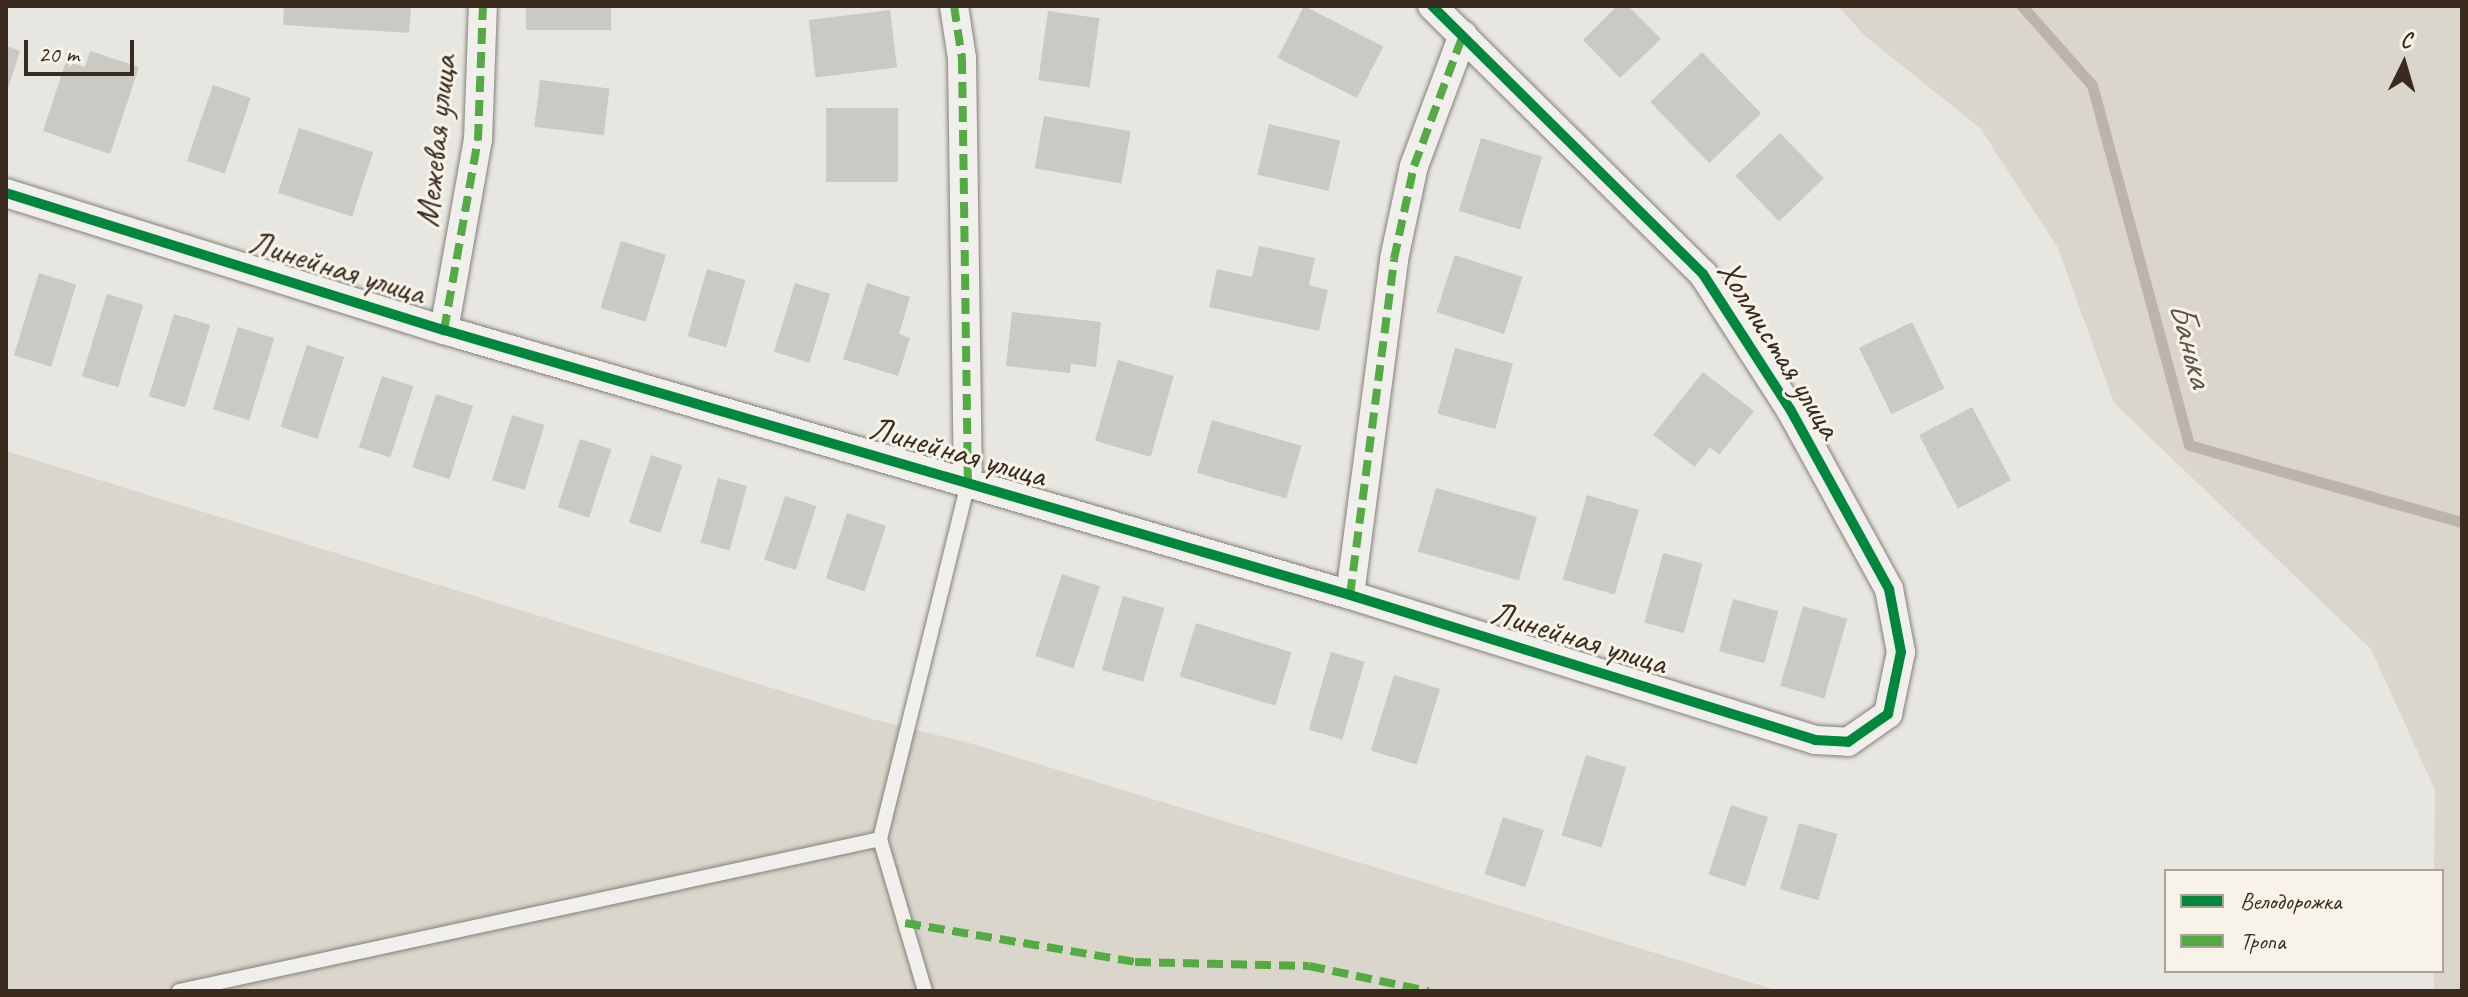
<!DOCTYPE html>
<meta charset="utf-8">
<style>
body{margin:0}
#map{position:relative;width:2468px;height:997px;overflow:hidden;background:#e8e6e0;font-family:Caveat,sans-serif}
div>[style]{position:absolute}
.green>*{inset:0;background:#dad6cc}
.stream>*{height:11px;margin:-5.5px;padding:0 5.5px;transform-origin:5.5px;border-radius:5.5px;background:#bbb4aa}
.building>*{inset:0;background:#cbc9c4;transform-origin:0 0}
.roads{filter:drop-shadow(0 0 2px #84807a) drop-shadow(0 0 2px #84807a)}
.lane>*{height:14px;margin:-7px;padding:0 7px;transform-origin:7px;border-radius:7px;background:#f0efeb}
.street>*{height:28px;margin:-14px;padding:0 14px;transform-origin:14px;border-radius:14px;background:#f0efeb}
.quiet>*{height:8px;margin-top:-4px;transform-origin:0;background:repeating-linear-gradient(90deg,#55ab43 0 16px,transparent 0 24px)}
.cycleway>*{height:10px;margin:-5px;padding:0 5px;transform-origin:5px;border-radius:5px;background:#00873e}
span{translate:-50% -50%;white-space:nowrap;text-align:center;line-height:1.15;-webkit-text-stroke:6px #f7f3e8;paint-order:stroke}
.street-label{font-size:34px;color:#3b2a1e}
.water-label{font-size:36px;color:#615347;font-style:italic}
.frame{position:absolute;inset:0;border:8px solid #3b2a1e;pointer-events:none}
.legend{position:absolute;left:2164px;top:869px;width:280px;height:104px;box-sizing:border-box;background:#f7f3e8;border:2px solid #aca397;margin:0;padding:10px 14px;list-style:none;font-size:24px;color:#3b2a1e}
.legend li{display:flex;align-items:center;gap:16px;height:40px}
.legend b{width:40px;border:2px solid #aca397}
.north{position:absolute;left:2364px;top:24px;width:80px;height:80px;-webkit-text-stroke:6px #f7f3e8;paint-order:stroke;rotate:5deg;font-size:22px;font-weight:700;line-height:32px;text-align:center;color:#3b2a1e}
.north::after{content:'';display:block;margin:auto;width:28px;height:36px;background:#3b2a1e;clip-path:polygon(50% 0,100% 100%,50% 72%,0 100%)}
.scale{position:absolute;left:24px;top:40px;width:110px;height:36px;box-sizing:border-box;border:4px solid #3b2a1e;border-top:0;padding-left:10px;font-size:24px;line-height:28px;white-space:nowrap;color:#3b2a1e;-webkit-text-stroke:6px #f7f3e8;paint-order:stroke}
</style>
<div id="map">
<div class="green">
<div style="clip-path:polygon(1838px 6px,2462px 6px,2462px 991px,2434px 991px,2434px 971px,2442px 971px,2442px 871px,2434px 871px,2435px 790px,2371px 649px,2114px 403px,2058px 248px,1980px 128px,1865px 36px)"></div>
<div style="clip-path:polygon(6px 451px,872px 719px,973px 744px,1779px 991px,6px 991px)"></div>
</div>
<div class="stream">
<div style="left:2022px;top:6px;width:106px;rotate:48.5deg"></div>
<div style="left:2092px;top:85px;width:373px;rotate:74.9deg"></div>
<div style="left:2189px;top:445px;width:284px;rotate:15.8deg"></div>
</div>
<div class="building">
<div style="clip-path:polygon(284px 6px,411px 6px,409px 33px,283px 25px)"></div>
<div style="left:526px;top:6px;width:85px;height:24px"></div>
<div style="left:1304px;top:6px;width:89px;height:58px;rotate:27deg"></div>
<div style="clip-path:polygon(1617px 6px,1628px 6px,1661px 39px,1620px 78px,1583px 40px)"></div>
<div style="left:890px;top:10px;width:58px;height:82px;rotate:83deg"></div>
<div style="left:1048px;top:11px;width:52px;height:70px;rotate:8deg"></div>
<div style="clip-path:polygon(6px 46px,20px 51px,7px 92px,6px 92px)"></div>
<div style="clip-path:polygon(90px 51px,139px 67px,110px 154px,43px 131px,66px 61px,85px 67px)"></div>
<div style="left:1702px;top:52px;width:85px;height:72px;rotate:46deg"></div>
<div style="left:540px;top:80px;width:70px;height:47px;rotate:7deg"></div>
<div style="left:213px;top:85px;width:40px;height:80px;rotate:19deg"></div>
<div style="left:826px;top:108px;width:72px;height:74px"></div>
<div style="left:1044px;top:116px;width:88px;height:53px;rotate:10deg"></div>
<div style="left:1269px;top:124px;width:73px;height:52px;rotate:13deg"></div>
<div style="left:299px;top:128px;width:78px;height:68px;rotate:18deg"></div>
<div style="left:1780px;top:133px;width:63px;height:62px;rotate:46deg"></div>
<div style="left:1481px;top:138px;width:64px;height:76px;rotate:17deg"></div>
<div style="left:621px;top:241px;width:47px;height:70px;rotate:17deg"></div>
<div style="clip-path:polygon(1259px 246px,1315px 258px,1309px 285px,1328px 290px,1319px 331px,1209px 307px,1217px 269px,1252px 277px)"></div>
<div style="left:1455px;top:255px;width:71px;height:60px;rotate:18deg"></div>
<div style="left:707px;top:269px;width:40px;height:70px;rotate:16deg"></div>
<div style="left:39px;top:273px;width:39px;height:86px;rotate:17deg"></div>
<div style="left:795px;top:283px;width:37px;height:72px;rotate:17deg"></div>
<div style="clip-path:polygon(867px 283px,910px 297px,899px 334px,910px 338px,898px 376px,843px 359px)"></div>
<div style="left:107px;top:294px;width:38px;height:86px;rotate:17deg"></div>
<div style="clip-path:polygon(1012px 312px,1101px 322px,1096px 367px,1071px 364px,1070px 373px,1006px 366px)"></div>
<div style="left:174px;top:314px;width:38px;height:86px;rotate:17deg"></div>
<div style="left:1912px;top:322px;width:74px;height:59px;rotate:64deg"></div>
<div style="left:238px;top:327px;width:38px;height:86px;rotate:17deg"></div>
<div style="left:307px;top:345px;width:39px;height:86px;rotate:18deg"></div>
<div style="left:1455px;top:348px;width:60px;height:68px;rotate:15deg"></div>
<div style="left:1118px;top:360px;width:58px;height:84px;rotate:16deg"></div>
<div style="clip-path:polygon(1703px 372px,1754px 411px,1719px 455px,1710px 447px,1695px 467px,1653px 435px)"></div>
<div style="left:382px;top:376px;width:33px;height:75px;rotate:18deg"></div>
<div style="left:436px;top:394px;width:39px;height:77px;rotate:18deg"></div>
<div style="left:1972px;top:407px;width:83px;height:60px;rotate:62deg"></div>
<div style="left:512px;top:415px;width:34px;height:68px;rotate:17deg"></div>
<div style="left:1212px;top:420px;width:93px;height:55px;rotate:16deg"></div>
<div style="left:580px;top:439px;width:33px;height:72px;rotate:18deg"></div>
<div style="left:651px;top:455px;width:33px;height:71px;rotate:18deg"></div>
<div style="left:718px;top:478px;width:30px;height:67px;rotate:15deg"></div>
<div style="left:1436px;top:488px;width:105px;height:66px;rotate:16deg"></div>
<div style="left:1587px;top:495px;width:54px;height:88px;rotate:16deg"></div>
<div style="left:785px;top:496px;width:33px;height:67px;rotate:18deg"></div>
<div style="left:847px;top:513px;width:41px;height:69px;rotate:18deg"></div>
<div style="left:1663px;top:553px;width:41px;height:72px;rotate:15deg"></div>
<div style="left:1062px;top:574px;width:40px;height:86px;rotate:18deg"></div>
<div style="left:1123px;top:596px;width:43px;height:77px;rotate:16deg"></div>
<div style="left:1733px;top:599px;width:47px;height:54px;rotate:15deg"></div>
<div style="left:1803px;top:606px;width:46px;height:83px;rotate:16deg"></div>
<div style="left:1196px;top:623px;width:100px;height:56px;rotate:17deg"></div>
<div style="left:1331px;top:652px;width:35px;height:81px;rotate:16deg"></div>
<div style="left:1394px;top:675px;width:48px;height:79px;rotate:17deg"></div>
<div style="left:1586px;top:755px;width:42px;height:84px;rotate:17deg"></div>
<div style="left:1731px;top:805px;width:39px;height:73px;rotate:18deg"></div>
<div style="left:1503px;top:817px;width:43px;height:60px;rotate:18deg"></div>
<div style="left:1799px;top:823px;width:40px;height:69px;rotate:16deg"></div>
</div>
<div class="roads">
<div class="lane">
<div style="left:179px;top:991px;width:717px;rotate:-12.23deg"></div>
<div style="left:925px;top:991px;width:159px;rotate:-106.5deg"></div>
<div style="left:880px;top:839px;width:367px;rotate:-76.1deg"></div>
</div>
<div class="street">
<div style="left:954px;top:6px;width:53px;rotate:81.3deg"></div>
<div style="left:962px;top:58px;width:425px;rotate:89.2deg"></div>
<div style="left:6px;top:193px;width:459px;rotate:17.4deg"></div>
<div style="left:444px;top:330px;width:944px;rotate:16.3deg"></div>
<div style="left:1350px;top:595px;width:487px;rotate:17.3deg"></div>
<div style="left:1815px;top:740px;width:33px;rotate:3deg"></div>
<div style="left:1848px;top:742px;width:49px;rotate:-35deg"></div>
<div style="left:1888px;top:714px;width:63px;rotate:-78.2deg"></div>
<div style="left:1901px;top:652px;width:64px;rotate:-100.8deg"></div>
<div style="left:1889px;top:589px;width:205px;rotate:-118.8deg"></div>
<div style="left:1790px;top:409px;width:161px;rotate:-122.8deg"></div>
<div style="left:1703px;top:274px;width:381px;rotate:-135.3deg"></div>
<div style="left:444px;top:330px;width:193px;rotate:-79.9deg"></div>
<div style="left:478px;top:140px;width:134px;rotate:-87.9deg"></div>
<div style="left:1350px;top:595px;width:339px;rotate:-82.5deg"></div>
<div style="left:1394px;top:259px;width:95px;rotate:-77.9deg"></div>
<div style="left:1414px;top:166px;width:140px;rotate:-69.5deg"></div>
</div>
</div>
<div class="quiet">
<div style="left:954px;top:6px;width:53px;rotate:81.3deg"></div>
<div style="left:962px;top:58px;width:425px;rotate:89.2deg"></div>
<div style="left:444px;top:330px;width:193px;rotate:-79.9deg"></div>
<div style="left:478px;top:140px;width:134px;rotate:-87.9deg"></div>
<div style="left:1350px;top:595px;width:339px;rotate:-82.5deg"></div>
<div style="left:1394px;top:259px;width:95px;rotate:-77.9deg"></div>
<div style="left:1414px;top:166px;width:140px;rotate:-69.5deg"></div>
<div style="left:905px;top:923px;width:233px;rotate:9.6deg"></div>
<div style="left:1135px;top:962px;width:174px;rotate:1.3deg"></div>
<div style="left:1309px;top:966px;width:122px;rotate:11.9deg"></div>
</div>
<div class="cycleway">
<div style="left:6px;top:193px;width:459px;rotate:17.4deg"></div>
<div style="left:444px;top:330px;width:944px;rotate:16.3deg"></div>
<div style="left:1350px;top:595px;width:487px;rotate:17.3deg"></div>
<div style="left:1815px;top:740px;width:33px;rotate:3deg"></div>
<div style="left:1848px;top:742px;width:49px;rotate:-35deg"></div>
<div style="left:1888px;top:714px;width:63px;rotate:-78.2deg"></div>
<div style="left:1901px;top:652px;width:64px;rotate:-100.8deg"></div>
<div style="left:1889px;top:589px;width:205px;rotate:-118.8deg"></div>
<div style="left:1790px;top:409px;width:161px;rotate:-122.8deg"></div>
<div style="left:1703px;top:274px;width:381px;rotate:-135.3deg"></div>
</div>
<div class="street-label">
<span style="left:435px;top:141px;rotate:-84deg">Межевая улица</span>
<span style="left:337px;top:267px;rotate:17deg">Линейная улица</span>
<span style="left:1780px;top:349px;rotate:58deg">Холмистая улица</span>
<span style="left:958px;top:451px;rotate:16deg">Линейная улица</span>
<span style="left:1579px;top:637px;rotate:17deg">Линейная улица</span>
</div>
<div class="water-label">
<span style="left:2191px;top:344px;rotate:75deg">Банька</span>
</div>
<div class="frame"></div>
<ul class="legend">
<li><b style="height:10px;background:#00873e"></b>Велодорожка</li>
<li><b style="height:10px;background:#55ab43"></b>Тропа</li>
</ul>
<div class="north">С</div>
<div class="scale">20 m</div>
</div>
